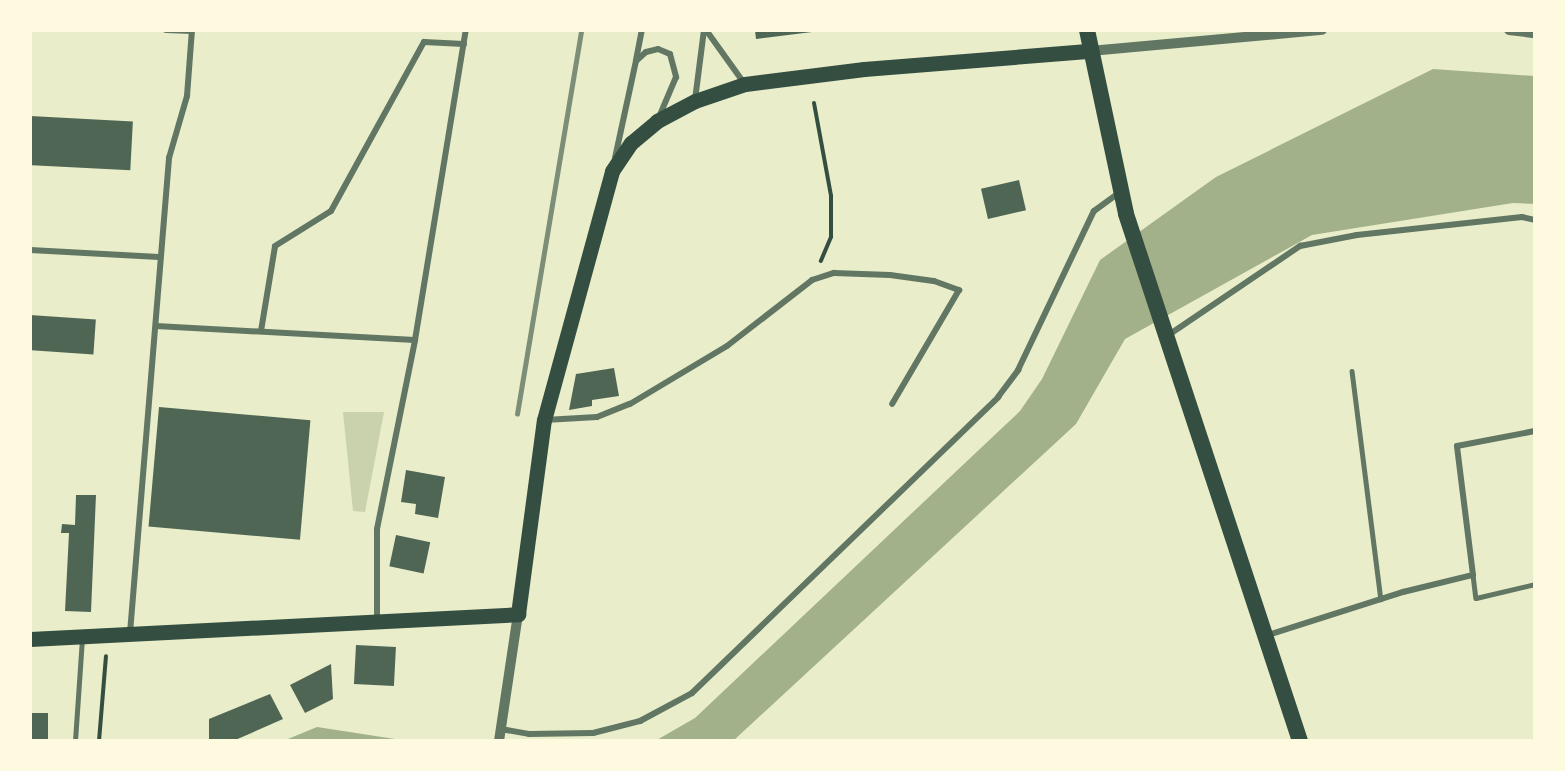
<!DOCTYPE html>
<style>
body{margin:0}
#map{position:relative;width:1565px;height:771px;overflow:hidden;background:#e9edc9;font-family:Roboto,sans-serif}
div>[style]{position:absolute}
.green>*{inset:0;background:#cad2ad}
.water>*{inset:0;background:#a3b18a}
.building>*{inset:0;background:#4f6655;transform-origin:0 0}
.path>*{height:4px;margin:-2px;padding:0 2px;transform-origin:2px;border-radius:2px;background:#344e41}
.service>*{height:4.5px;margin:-2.25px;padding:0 2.25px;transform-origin:2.25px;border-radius:2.25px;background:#617663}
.minor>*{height:6px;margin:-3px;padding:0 3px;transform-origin:3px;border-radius:3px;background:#617663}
.tertiary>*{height:10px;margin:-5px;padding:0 5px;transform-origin:5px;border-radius:5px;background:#617663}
.primary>*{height:15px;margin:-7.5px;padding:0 7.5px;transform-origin:7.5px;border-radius:7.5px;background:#344e41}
.trunk>*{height:16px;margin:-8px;padding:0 8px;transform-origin:8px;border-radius:8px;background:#344e41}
.rail>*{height:4.5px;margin:-2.25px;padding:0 2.25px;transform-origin:2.25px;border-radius:2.25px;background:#7c8e77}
span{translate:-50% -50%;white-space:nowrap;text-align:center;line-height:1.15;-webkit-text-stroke:5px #fefae0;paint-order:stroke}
.frame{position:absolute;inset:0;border:32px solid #fefae0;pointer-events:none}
</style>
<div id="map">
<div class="green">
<div style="clip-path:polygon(343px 412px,384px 412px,365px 512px,353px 511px)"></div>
</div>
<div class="water">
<div style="clip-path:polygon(1433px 69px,1535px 76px,1535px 204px,1513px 203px,1312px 235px,1125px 339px,1076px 424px,733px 741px,655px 741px,695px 718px,1020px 411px,1042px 379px,1100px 260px,1216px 177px)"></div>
<div style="clip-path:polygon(317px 727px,408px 741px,283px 741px)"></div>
</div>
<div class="building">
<div style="clip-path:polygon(755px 30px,820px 30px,820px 31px,756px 39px)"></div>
<div style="left:30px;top:116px;width:103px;height:49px;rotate:3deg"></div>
<div style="left:1019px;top:180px;width:31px;height:39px;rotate:77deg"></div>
<div style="left:30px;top:315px;width:66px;height:35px;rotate:4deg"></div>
<div style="clip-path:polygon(614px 368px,619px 396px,592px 400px,592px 406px,569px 410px,576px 374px)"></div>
<div style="left:159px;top:407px;width:152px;height:120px;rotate:5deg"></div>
<div style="clip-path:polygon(406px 470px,445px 477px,438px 518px,415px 514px,416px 504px,401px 502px)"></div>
<div style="clip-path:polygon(76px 495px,96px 495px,91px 612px,65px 611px,69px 533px,61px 533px,62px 524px,75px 525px)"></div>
<div style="left:396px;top:535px;width:35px;height:32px;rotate:12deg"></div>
<div style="left:356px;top:645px;width:40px;height:39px;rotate:3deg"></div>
<div style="clip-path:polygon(331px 664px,333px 699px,305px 713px,290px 685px)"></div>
<div style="clip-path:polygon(270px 694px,283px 719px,233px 741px,209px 741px,209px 719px)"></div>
<div style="left:30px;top:713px;width:18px;height:28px"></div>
</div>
<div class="path">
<div style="left:814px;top:103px;width:95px;rotate:79.6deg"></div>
<div style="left:831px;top:196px;width:41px;rotate:90deg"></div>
<div style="left:831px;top:237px;width:26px;rotate:113deg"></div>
<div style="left:99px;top:741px;width:85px;rotate:-85.3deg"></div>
</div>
<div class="service">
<div style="left:1352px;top:371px;width:230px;rotate:82.8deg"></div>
<div style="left:1473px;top:575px;width:23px;rotate:83deg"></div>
<div style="left:1476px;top:598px;width:61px;rotate:-13.3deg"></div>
<div style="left:75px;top:741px;width:102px;rotate:-86.1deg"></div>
</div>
<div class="minor">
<div style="left:166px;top:30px;width:26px;rotate:2deg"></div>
<div style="left:706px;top:30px;width:65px;rotate:54.4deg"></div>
<div style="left:636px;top:60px;width:31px;rotate:-79deg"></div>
<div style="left:695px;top:100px;width:71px;rotate:-82.7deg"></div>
<div style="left:615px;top:158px;width:99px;rotate:-77.8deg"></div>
<div style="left:636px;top:61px;width:13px;rotate:-42deg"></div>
<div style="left:646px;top:52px;width:12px;rotate:-14deg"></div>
<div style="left:658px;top:49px;width:13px;rotate:23deg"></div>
<div style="left:670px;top:54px;width:24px;rotate:75deg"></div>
<div style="left:676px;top:77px;width:43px;rotate:113deg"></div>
<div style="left:30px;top:250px;width:129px;rotate:3.1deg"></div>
<div style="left:156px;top:326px;width:259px;rotate:3.1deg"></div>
<div style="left:261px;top:331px;width:86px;rotate:-80.6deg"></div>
<div style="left:275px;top:246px;width:66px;rotate:-32deg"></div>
<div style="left:331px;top:211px;width:193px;rotate:-61.2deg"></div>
<div style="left:424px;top:42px;width:40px;rotate:2.9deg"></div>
<div style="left:1167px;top:336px;width:161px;rotate:-34.1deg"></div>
<div style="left:1300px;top:246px;width:58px;rotate:-10.9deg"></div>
<div style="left:1357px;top:235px;width:166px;rotate:-6.2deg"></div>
<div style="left:1522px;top:217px;width:13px;rotate:13deg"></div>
<div style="left:545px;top:420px;width:52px;rotate:-3.3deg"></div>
<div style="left:597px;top:417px;width:35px;rotate:-22deg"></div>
<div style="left:630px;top:404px;width:113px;rotate:-30.9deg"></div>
<div style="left:727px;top:346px;width:108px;rotate:-37.8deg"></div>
<div style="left:812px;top:280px;width:23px;rotate:-18deg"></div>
<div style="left:834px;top:273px;width:56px;rotate:2deg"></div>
<div style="left:890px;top:275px;width:44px;rotate:7.8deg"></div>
<div style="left:934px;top:281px;width:27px;rotate:20deg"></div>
<div style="left:959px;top:290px;width:132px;rotate:120.4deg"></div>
<div style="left:377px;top:621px;width:92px;rotate:-90deg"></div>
<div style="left:377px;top:529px;width:193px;rotate:-78.6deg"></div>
<div style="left:415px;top:340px;width:314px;rotate:-80.7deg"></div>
<div style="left:130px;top:633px;width:477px;rotate:-85.3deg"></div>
<div style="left:169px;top:158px;width:65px;rotate:-73.8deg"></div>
<div style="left:187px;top:96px;width:66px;rotate:-85.7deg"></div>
<div style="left:1268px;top:635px;width:142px;rotate:-17.7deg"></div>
<div style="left:1403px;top:592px;width:72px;rotate:-13.7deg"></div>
<div style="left:1473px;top:575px;width:130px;rotate:-97.1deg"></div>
<div style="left:1457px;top:446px;width:79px;rotate:-10.9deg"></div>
<div style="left:501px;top:729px;width:28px;rotate:10deg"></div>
<div style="left:529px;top:734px;width:64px;rotate:-0.9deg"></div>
<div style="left:593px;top:733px;width:49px;rotate:-14.3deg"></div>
<div style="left:640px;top:721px;width:59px;rotate:-28.3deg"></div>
<div style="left:692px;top:693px;width:426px;rotate:-44deg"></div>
<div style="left:998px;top:397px;width:34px;rotate:-53deg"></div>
<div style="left:1018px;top:370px;width:176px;rotate:-64.5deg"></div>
<div style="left:1094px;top:211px;width:32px;rotate:-36deg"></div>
</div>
<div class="tertiary">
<div style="left:1509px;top:30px;width:26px;rotate:7deg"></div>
<div style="left:1090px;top:51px;width:233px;rotate:-5.2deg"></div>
<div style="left:499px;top:741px;width:128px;rotate:-81.5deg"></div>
</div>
<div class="primary">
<div style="left:30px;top:639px;width:489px;rotate:-2.9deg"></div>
<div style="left:518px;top:614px;width:196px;rotate:-82.4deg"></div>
<div style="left:544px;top:420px;width:258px;rotate:-74.7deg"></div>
<div style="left:612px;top:171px;width:34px;rotate:-56deg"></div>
<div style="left:631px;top:143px;width:34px;rotate:-40deg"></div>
<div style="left:657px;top:121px;width:43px;rotate:-27.8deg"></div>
<div style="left:695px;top:101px;width:53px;rotate:-18.8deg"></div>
<div style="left:745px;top:84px;width:120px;rotate:-7.2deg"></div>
<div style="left:864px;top:69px;width:227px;rotate:-4.6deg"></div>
</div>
<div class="trunk">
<div style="left:1087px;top:30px;width:188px;rotate:78deg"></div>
<div style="left:1126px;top:214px;width:555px;rotate:71.73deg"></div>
</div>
<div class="rail">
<div style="left:517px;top:414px;width:389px;rotate:-80.5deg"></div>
</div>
<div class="frame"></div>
</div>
